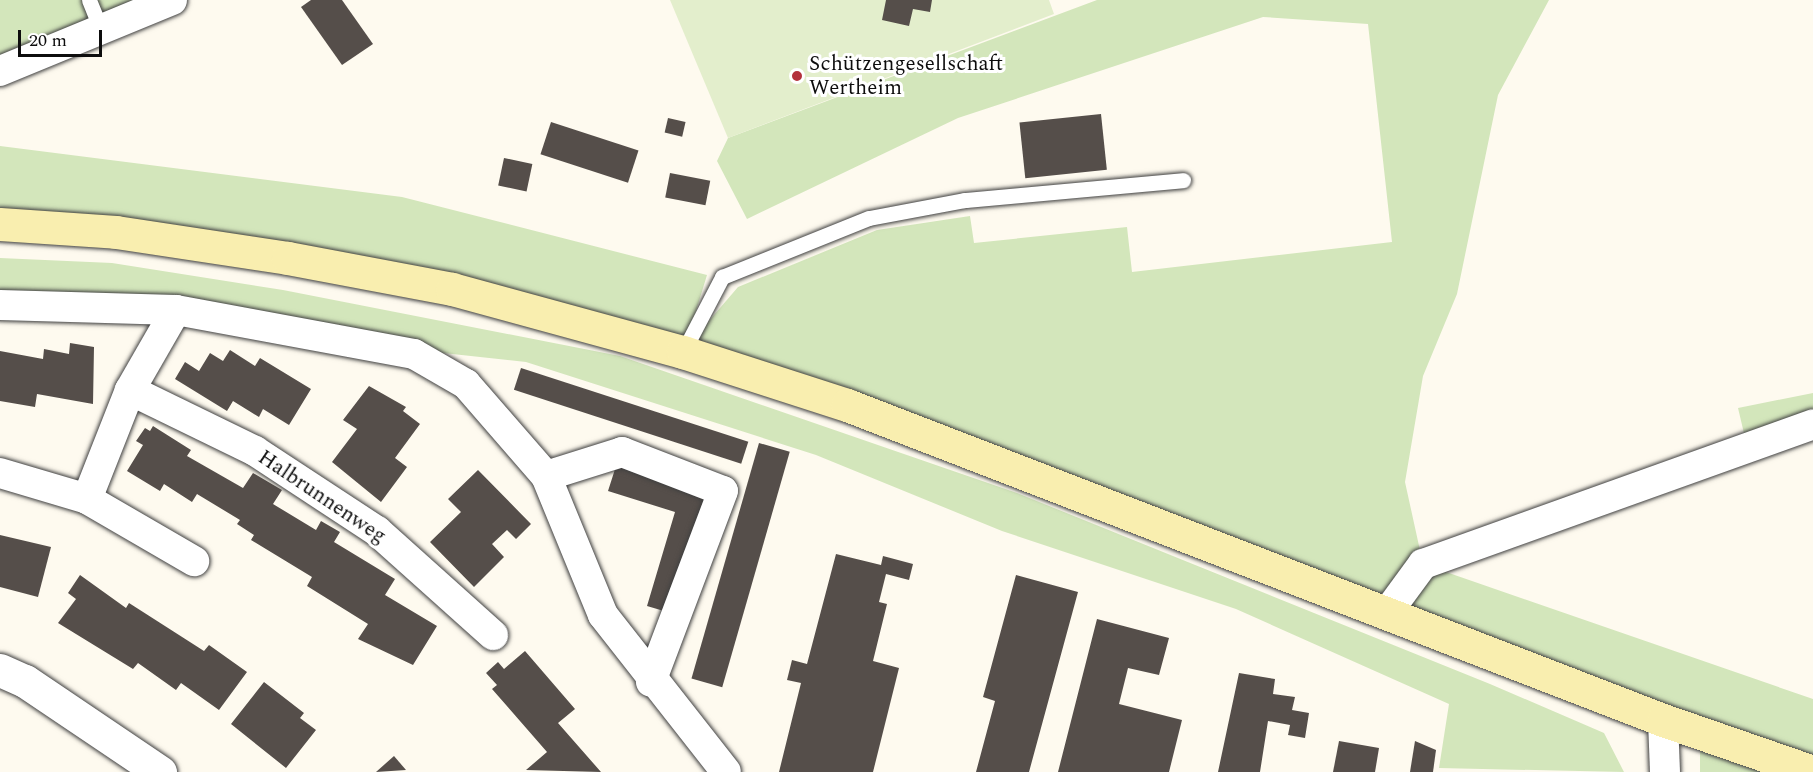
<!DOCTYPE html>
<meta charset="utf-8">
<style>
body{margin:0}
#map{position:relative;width:1813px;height:772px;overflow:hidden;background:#fefaef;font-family:Spectral,serif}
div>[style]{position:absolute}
.green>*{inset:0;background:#d3e6bb}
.pitch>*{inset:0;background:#e3eecc}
.building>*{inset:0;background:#554e4a;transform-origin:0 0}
.roads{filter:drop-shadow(0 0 2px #404040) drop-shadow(0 0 2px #404040)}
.service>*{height:15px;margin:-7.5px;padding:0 7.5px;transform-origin:7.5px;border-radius:7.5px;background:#fff}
.minor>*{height:30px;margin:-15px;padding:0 15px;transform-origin:15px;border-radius:15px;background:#fff}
.tertiary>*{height:33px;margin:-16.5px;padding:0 16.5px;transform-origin:16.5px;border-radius:16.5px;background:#fff}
.secondary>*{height:33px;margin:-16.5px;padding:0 16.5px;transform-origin:16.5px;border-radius:16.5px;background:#f9eeaf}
.dots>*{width:16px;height:16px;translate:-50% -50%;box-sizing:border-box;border:3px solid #fff;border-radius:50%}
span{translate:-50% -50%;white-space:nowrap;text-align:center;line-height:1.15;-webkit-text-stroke:6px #fff;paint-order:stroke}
.poi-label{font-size:21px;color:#0d0d0d}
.left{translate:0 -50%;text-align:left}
.street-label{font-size:21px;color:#0d0d0d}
.scale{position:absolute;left:18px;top:30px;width:84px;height:27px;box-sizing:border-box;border:3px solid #0d0d0d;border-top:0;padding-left:8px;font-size:18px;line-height:21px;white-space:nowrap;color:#0d0d0d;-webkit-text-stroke:4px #fff;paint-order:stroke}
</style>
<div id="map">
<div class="green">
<div style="clip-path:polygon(0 0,159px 0,0 71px)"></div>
<div style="clip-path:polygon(1097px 0,1549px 0,1498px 95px,1457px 294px,1423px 376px,1405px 482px,1423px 564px,1813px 699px,1813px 772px,847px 405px,452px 289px,0 224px,0 146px,402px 197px,707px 275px,684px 350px,738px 287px,877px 230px,970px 216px,974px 243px,1127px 227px,1132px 272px,1392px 242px,1368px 24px,1263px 17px,958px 118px,747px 219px,717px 161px,728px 138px)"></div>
<div style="clip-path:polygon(0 258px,112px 263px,283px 290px,620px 356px,1017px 493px,1490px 684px,1604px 733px,1624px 772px,1439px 768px,1449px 704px,1236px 609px,1002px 531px,816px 455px,526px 362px,0 305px)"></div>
<div style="clip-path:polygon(1813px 393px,1813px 435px,1747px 446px,1738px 408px)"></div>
<div style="clip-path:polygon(1700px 742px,1779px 772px,1700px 772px)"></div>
</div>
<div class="pitch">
<div style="clip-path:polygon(670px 0,1049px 0,1054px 14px,728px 138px)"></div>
</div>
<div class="building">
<div style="clip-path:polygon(311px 0,342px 0,373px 44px,342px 65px,301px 7px)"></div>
<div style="clip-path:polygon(886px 0,932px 0,930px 12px,913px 9px,909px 26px,882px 20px)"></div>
<div style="left:1101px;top:114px;width:56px;height:82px;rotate:84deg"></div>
<div style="left:668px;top:118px;width:18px;height:15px;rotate:13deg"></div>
<div style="left:551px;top:122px;width:92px;height:34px;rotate:18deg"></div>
<div style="left:504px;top:158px;width:29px;height:28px;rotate:12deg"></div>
<div style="left:670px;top:173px;width:41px;height:25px;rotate:11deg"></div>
<div style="clip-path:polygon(70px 343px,94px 347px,93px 404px,37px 394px,35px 407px,0 401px,0 351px,43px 359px,44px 349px,69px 354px)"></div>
<div style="clip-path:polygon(230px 350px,255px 366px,260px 358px,311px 389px,289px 425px,263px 409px,259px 417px,233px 401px,227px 411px,175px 379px,185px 362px,199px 371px,210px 353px,223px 361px)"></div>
<div style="left:521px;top:368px;width:239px;height:23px;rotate:18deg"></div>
<div style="clip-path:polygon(369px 386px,406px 407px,403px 411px,420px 424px,395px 458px,407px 467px,381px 502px,332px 462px,357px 429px,343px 420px)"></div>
<div style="clip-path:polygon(153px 426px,191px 450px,187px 456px,243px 488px,253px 473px,282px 490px,273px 504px,316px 530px,321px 521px,340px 532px,334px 542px,395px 579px,385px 595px,437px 626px,413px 665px,358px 639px,368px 624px,307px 586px,312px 577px,251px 540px,254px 535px,237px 524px,240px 520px,197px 494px,192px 502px,164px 484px,160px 491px,127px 471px,143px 445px,136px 441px,145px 428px,150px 431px)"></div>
<div style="left:759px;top:443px;width:32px;height:245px;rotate:16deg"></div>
<div style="clip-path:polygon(616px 466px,709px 498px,674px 614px,647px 606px,675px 512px,608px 491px)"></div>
<div style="clip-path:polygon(478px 470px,531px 524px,516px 539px,507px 530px,492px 544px,504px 557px,474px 587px,430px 542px,461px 512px,448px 499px)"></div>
<div style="clip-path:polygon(0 535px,51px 547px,38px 597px,0 587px)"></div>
<div style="clip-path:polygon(836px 554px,881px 565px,883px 556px,913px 564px,909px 580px,886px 574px,879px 602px,887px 604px,873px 661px,899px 668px,873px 772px,779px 772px,801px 683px,787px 680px,792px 660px,807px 664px)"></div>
<div style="clip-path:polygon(80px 575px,126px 608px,129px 603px,204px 651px,209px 645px,247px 672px,219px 710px,181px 683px,176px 690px,138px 663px,133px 669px,58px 623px,76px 599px,68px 593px)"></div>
<div style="clip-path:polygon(1016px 575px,1078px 592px,1029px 772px,976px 772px,995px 701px,983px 697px)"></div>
<div style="clip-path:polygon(1097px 619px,1169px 638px,1159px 675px,1128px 668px,1119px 704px,1182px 720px,1169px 772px,1058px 772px)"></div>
<div style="clip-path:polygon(525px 651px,575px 709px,558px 723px,601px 772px,526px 770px,547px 752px,492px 689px,497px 685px,486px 673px,498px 662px,504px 669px)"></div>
<div style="clip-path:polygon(1239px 673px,1275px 679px,1273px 694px,1295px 697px,1292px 710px,1309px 713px,1305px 738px,1288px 735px,1290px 725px,1268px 721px,1260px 772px,1218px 772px)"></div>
<div style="clip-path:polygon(264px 682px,304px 713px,300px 718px,316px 730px,286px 768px,231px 724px)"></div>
<div style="clip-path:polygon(1339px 741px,1379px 748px,1375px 772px,1333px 772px)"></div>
<div style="clip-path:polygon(1415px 741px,1436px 750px,1433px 772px,1410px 772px)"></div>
<div style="clip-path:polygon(394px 756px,406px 770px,376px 772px)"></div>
</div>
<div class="roads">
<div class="service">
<div style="left:89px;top:0;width:32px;rotate:68deg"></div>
<div style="left:683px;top:352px;width:85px;rotate:-62.5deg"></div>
<div style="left:722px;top:277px;width:158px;rotate:-21.9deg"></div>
<div style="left:869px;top:218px;width:98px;rotate:-10.6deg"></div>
<div style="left:965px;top:200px;width:219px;rotate:-5.2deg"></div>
</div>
<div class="minor">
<div style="left:0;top:71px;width:186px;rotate:-22.4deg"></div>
<div style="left:0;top:305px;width:176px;rotate:1.6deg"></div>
<div style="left:176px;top:310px;width:242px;rotate:10.5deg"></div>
<div style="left:414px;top:354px;width:60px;rotate:30deg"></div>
<div style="left:466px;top:384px;width:122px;rotate:49deg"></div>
<div style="left:546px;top:476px;width:150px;rotate:67.7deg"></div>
<div style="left:603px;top:615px;width:199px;rotate:51.9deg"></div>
<div style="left:130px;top:390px;width:139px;rotate:26deg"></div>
<div style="left:255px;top:451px;width:146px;rotate:33.3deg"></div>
<div style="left:377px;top:531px;width:156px;rotate:41.9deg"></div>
<div style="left:0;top:473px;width:91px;rotate:16.6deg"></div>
<div style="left:87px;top:499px;width:117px;rotate:-68.5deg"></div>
<div style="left:130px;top:390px;width:92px;rotate:-60.1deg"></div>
<div style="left:546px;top:476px;width:80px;rotate:-17.5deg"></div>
<div style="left:622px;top:452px;width:108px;rotate:21.1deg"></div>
<div style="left:723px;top:491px;width:204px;rotate:110.7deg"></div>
<div style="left:87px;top:499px;width:124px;rotate:30.1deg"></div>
<div style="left:1387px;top:613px;width:61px;rotate:-53.7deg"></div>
<div style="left:1423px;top:564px;width:414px;rotate:-19.7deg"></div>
<div style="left:1663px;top:720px;width:52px;rotate:87.8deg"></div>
</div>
<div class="tertiary">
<div style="left:0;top:670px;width:27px;rotate:24deg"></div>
<div style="left:25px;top:681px;width:163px;rotate:34deg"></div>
</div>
<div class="secondary">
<div style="left:0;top:224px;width:116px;rotate:3.9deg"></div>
<div style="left:116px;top:232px;width:174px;rotate:8.6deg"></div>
<div style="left:288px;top:258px;width:167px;rotate:10.7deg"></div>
<div style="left:452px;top:289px;width:239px;rotate:15.3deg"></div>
<div style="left:683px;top:352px;width:172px;rotate:17.9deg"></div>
<div style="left:847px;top:405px;width:875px;rotate:21.11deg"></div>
<div style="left:1663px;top:720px;width:159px;rotate:19.1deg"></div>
</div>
</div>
<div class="dots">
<div style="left:797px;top:76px;background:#b3303b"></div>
</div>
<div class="poi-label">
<span class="left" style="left:809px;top:76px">Schützengesellschaft<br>Wertheim</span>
</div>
<div class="street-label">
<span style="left:322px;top:497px;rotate:34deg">Halbrunnenweg</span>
</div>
<div class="scale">20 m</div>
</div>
